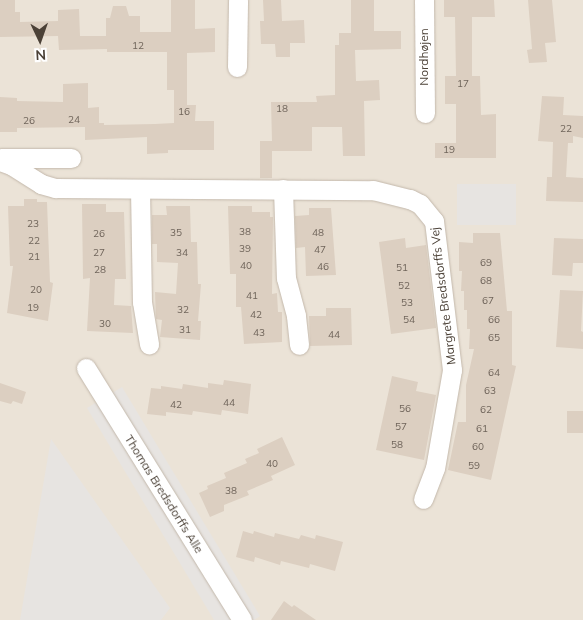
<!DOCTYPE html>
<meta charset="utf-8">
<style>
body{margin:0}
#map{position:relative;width:583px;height:620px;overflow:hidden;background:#f6f1ea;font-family:Mulish,sans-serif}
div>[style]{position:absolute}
.residential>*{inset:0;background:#ebe3d7;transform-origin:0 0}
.parking>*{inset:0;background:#e7e4e1;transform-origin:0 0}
.building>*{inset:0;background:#dccfc1;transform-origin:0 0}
.roads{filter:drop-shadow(0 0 1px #c3b8ab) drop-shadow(0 0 1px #c3b8ab)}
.minor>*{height:19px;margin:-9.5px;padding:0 9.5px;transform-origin:9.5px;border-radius:9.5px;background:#fff}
span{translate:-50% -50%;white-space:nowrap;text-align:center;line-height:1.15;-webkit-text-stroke:4px #fff;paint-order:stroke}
.number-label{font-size:10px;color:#6f645a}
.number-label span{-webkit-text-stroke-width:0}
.street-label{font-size:12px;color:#4b4137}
.north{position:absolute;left:15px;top:15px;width:50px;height:50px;-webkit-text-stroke:4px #fff;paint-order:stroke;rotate:177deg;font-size:14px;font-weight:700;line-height:20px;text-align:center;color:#4b4137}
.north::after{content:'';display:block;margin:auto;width:18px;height:22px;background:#4b4137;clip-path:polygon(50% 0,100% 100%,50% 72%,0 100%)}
</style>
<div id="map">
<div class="residential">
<div style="left:0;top:0;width:583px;height:620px"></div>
</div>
<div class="parking">
<div style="left:516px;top:184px;width:41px;height:59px;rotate:90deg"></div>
<div style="clip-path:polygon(122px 387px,260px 616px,254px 620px,214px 620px,87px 408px)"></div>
<div style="clip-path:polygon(51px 439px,170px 608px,161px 620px,20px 620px)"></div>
</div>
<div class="building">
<div style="clip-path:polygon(0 0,15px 0,15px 12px,20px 12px,20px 22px,58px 21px,58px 10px,79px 9px,80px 36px,106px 36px,106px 18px,110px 18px,113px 6px,126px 6px,129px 16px,140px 16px,140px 32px,171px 32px,171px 0,195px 0,195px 29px,215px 28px,215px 52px,187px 53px,187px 105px,196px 105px,195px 121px,214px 121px,214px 150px,168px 150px,168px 153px,147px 154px,147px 137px,85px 140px,85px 127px,17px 128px,17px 132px,0 132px,0 97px,17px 98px,17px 101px,63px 102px,63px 84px,88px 83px,88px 108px,99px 107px,99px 123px,104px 123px,104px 125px,155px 124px,174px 123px,174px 90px,167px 90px,167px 52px,107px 52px,107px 49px,59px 50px,58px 36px,0 37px)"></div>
<div style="clip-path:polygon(263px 0,281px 0,282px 21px,304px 20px,305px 43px,290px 43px,290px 57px,276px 57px,275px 44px,261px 44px,260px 21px,264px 21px)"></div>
<div style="clip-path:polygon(351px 0,374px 0,374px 31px,401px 31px,401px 49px,355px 50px,356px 81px,379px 80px,380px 100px,364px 101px,365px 156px,343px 156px,342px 127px,312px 127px,312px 151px,272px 151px,272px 178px,260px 178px,260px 141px,272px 141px,271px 102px,317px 102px,316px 96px,335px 95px,335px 45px,339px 45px,339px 33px,351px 33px)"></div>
<div style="clip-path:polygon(444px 0,494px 0,495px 17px,472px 17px,472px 76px,480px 76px,481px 115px,496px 114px,496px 158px,435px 158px,435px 143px,456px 143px,456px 104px,445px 104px,445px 76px,456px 76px,455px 17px,444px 17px)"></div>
<div style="clip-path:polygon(528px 0,552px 0,556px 42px,545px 43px,547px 62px,529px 63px,527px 50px,532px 49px)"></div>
<div style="clip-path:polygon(542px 96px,564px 97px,563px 115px,583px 116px,583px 138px,573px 136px,573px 143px,568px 143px,566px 177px,583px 178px,583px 202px,546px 201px,547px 177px,552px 177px,553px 142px,538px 141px)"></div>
<div style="clip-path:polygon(24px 199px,37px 199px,37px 202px,47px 202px,50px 282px,53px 283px,48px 321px,7px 313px,13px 266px,10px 266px,8px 206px,24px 206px)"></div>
<div style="clip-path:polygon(82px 204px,106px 204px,106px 212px,124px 212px,126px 279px,115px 279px,114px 305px,131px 306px,133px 333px,87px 331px,90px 278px,83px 279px)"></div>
<div style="clip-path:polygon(166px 206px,190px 206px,191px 242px,197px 242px,198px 284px,201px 284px,198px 321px,201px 321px,200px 340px,160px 337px,162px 320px,156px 319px,155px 292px,176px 294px,178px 263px,157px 262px,157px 244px,152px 244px,152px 215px,167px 215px)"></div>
<div style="clip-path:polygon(228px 206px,252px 206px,252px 212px,270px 212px,270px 217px,273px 217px,272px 294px,277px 293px,278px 312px,282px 312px,282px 342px,244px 344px,241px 307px,236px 307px,236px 274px,230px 274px)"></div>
<div style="clip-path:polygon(309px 208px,331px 208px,336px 275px,306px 276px,305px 247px,296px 248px,295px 216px,309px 215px)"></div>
<div style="clip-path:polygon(473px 233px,500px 233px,507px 311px,512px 311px,512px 365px,516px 366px,491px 480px,448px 470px,458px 422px,466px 422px,466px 385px,474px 349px,469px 349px,470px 329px,467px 329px,467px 310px,464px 310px,464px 291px,461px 291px,462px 271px,459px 271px,459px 242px,473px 243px)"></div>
<div style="clip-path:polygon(405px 238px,406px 248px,426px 245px,436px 328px,391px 334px,379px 242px)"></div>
<div style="clip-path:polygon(554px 238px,583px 239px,583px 263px,573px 263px,572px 276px,552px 275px)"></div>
<div style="clip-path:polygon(560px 290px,583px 291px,581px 331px,583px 332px,583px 349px,556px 347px)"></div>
<div style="clip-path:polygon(326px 308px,351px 308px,352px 345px,310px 346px,309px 316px,326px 316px)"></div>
<div style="clip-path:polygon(392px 376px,418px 382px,416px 391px,436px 395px,424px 460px,376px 450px)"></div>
<div style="clip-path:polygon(224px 380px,251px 384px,248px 414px,222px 410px,221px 415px,193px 411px,192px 415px,166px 412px,166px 416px,147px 414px,151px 388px,161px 389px,161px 386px,182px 389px,183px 384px,208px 388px,208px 383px,223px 385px)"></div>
<div style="clip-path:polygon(0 383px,26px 392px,22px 404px,13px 401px,11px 404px,0 401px)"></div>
<div style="left:583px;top:411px;width:22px;height:16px;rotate:90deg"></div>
<div style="clip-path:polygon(282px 437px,295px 465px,271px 476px,273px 480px,247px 491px,249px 495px,224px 505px,224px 511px,210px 517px,199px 493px,208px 489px,207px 486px,226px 478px,224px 473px,247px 463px,245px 459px,259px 453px,257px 449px)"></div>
<div style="clip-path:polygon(243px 531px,253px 534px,254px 531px,274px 537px,275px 533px,299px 539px,301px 535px,315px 539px,316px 535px,343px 542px,335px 571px,310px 564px,309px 568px,281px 561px,280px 565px,255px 557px,254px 562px,236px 557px)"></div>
<div style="clip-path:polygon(284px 601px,292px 607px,294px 605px,316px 620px,271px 620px)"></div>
</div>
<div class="roads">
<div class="minor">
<div style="left:424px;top:0;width:113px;rotate:89.5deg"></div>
<div style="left:237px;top:67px;width:67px;rotate:-89.1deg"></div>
<div style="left:1px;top:158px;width:70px"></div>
<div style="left:0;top:161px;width:12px;rotate:20deg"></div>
<div style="left:11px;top:165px;width:36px;rotate:32deg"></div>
<div style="left:41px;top:184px;width:15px;rotate:16deg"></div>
<div style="left:55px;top:188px;width:318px;rotate:0.4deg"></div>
<div style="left:373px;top:190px;width:38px;rotate:14deg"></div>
<div style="left:410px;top:199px;width:11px;rotate:27deg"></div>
<div style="left:420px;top:204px;width:22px;rotate:51deg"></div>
<div style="left:434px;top:221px;width:150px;rotate:83.1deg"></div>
<div style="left:452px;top:370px;width:99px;rotate:99.8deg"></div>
<div style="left:435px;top:468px;width:33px;rotate:111deg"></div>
<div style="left:140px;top:189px;width:113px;rotate:89deg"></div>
<div style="left:142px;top:302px;width:43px;rotate:80.5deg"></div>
<div style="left:283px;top:189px;width:89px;rotate:88.1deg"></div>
<div style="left:286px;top:278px;width:39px;rotate:75deg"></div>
<div style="left:296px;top:316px;width:29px;rotate:84deg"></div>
<div style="left:86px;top:368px;width:296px;rotate:58.2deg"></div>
</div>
</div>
<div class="number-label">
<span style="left:138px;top:46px">12</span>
<span style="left:463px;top:84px">17</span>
<span style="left:282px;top:109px">18</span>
<span style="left:184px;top:112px">16</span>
<span style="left:74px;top:120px">24</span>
<span style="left:29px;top:121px">26</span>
<span style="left:566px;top:129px">22</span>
<span style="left:449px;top:150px">19</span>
<span style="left:33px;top:224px">23</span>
<span style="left:245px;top:232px">38</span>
<span style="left:176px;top:233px">35</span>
<span style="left:318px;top:233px">48</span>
<span style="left:99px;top:234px">26</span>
<span style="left:34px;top:241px">22</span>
<span style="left:245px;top:249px">39</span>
<span style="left:320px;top:250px">47</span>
<span style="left:99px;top:253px">27</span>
<span style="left:182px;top:253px">34</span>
<span style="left:34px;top:257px">21</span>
<span style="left:486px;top:263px">69</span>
<span style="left:246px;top:266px">40</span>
<span style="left:323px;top:267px">46</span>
<span style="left:402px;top:268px">51</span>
<span style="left:100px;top:270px">28</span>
<span style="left:486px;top:281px">68</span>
<span style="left:404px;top:286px">52</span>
<span style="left:36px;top:290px">20</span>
<span style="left:252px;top:296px">41</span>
<span style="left:488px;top:301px">67</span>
<span style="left:407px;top:303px">53</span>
<span style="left:33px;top:308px">19</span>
<span style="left:183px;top:310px">32</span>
<span style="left:256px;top:315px">42</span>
<span style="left:409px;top:320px">54</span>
<span style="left:494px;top:320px">66</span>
<span style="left:105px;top:324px">30</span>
<span style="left:185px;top:330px">31</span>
<span style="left:259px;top:333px">43</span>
<span style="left:334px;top:335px">44</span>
<span style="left:494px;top:338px">65</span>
<span style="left:494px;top:373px">64</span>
<span style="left:490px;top:391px">63</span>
<span style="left:229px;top:403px">44</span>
<span style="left:176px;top:405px">42</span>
<span style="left:405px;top:409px">56</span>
<span style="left:486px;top:410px">62</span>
<span style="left:401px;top:427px">57</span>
<span style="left:482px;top:429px">61</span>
<span style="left:397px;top:445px">58</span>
<span style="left:478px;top:447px">60</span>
<span style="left:272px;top:464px">40</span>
<span style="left:474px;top:466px">59</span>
<span style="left:231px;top:491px">38</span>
</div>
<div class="street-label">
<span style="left:424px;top:57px;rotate:-90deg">Nordhøjen</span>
<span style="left:443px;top:296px;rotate:-97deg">Margrete Bredsdorffs Vej</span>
<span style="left:164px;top:494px;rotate:58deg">Thomas Bredsdorffs Alle</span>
</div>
<div class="north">N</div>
</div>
